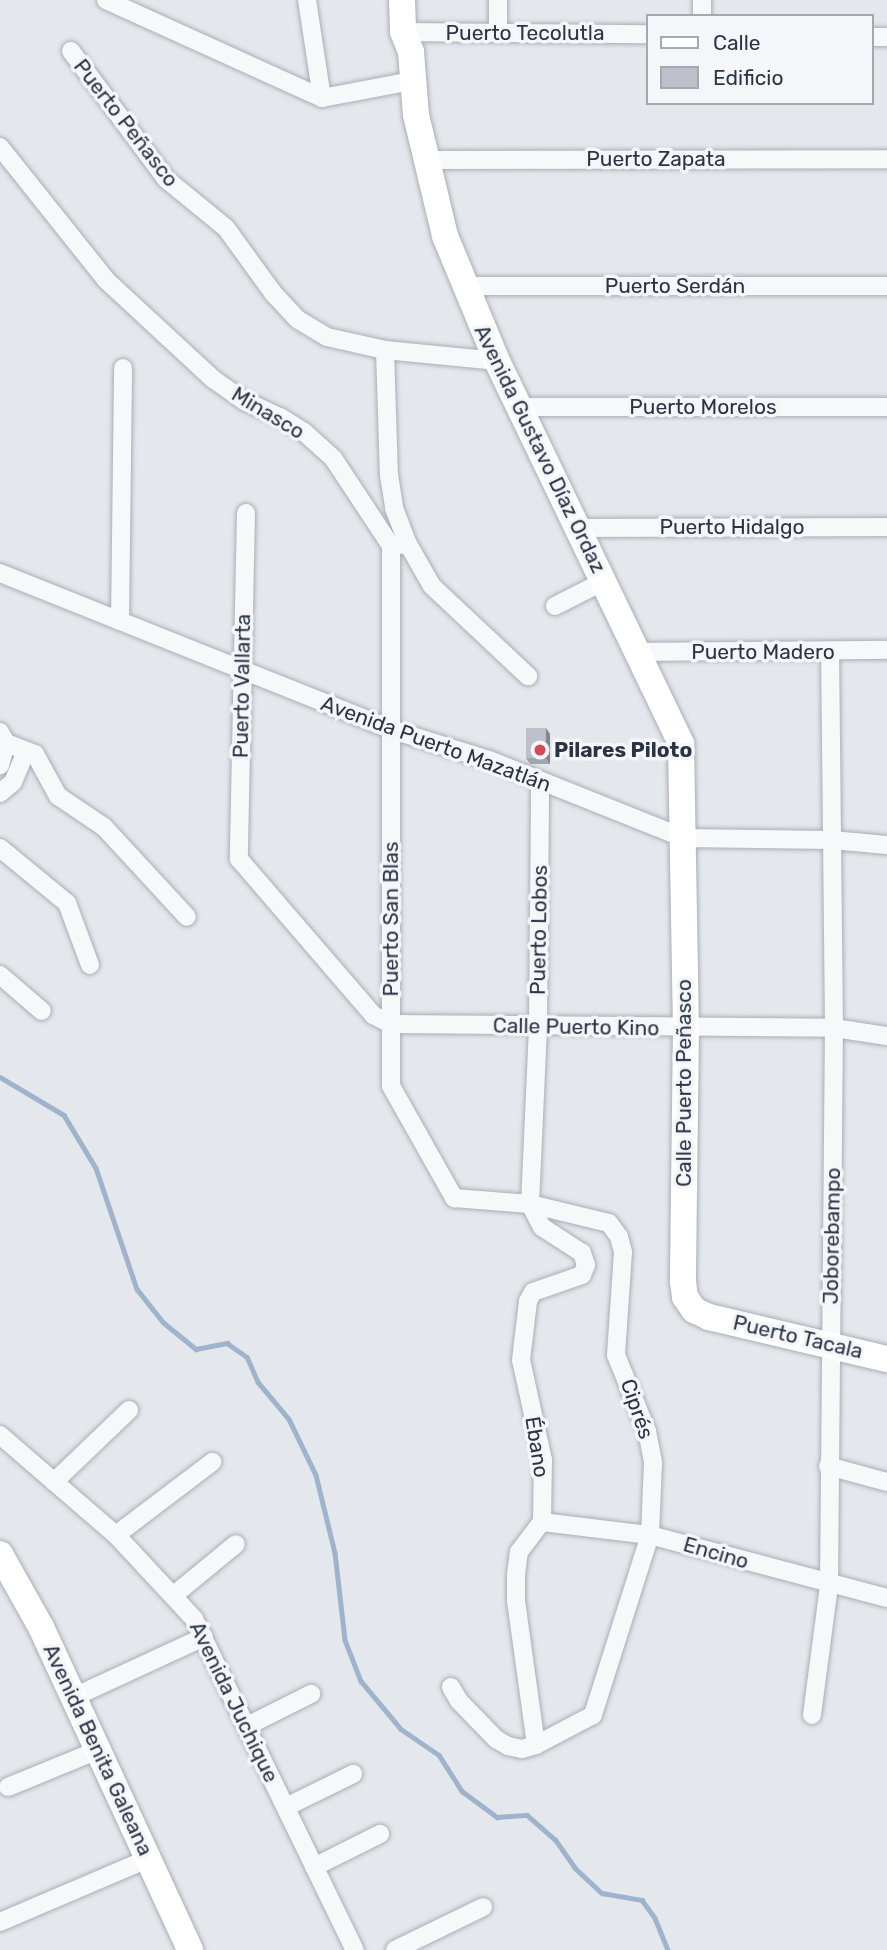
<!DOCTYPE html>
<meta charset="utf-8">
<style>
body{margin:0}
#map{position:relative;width:887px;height:1950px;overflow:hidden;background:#e4e7ec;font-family:Rubik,sans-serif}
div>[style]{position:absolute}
.stream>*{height:4.5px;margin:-2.25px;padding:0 2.25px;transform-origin:2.25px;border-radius:2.25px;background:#9fb4cc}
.roads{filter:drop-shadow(0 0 2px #a9aeb7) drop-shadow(0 0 2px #a9aeb7)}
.street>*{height:18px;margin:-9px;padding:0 9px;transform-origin:9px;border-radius:9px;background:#f7f8fa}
.secondary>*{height:26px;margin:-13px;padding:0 13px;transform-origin:13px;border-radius:13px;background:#fff}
.wall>*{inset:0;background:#a1a5ae}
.shaded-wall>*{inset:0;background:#83868d}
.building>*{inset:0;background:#bbc0ca;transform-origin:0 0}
.dots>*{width:19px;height:19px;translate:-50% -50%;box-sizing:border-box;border:4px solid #f4f6f9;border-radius:50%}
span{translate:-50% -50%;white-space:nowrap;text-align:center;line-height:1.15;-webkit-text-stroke:7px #f4f6f9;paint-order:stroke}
.street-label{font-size:21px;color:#2b3445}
.poi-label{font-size:21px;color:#2b3445;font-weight:700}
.left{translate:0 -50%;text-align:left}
.legend{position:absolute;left:646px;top:14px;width:228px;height:91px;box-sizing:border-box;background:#f4f6f9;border:2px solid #a4a8b1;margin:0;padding:9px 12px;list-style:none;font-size:21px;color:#2b3445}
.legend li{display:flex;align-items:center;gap:14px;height:35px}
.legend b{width:35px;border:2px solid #a4a8b1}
</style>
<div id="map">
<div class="stream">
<div style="left:0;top:1077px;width:74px;rotate:30.7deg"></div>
<div style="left:64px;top:1115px;width:62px;rotate:58.9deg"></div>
<div style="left:96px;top:1168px;width:128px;rotate:71.3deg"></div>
<div style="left:137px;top:1289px;width:42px;rotate:51.8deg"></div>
<div style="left:163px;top:1322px;width:43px;rotate:39.3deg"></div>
<div style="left:196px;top:1349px;width:32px;rotate:-11deg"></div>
<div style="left:227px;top:1343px;width:24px;rotate:35deg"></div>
<div style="left:247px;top:1357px;width:27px;rotate:66deg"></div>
<div style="left:258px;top:1382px;width:48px;rotate:50deg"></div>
<div style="left:289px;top:1419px;width:62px;rotate:64.3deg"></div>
<div style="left:316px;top:1475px;width:80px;rotate:76.3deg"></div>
<div style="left:335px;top:1553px;width:88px;rotate:83.4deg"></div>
<div style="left:345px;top:1640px;width:44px;rotate:68.7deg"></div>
<div style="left:361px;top:1681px;width:62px;rotate:50.2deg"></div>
<div style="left:401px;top:1729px;width:46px;rotate:34.4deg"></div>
<div style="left:439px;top:1755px;width:43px;rotate:57.4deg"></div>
<div style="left:462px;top:1791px;width:44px;rotate:36.6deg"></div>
<div style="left:497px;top:1817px;width:30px;rotate:-4deg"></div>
<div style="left:527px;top:1815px;width:37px;rotate:41deg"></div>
<div style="left:555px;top:1839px;width:35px;rotate:55deg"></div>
<div style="left:575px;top:1868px;width:37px;rotate:43deg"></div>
<div style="left:602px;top:1893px;width:41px;rotate:9.9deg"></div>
<div style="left:642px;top:1900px;width:22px;rotate:54deg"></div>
<div style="left:655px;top:1918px;width:35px;rotate:68deg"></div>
</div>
<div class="roads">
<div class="street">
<div style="left:106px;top:0;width:237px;rotate:24.4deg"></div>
<div style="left:322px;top:98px;width:92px;rotate:-10.7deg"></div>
<div style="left:307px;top:0;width:99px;rotate:81.3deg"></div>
<div style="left:702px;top:16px;width:16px;rotate:-90deg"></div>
<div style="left:403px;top:32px;width:244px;rotate:0.5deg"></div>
<div style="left:498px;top:33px;width:33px;rotate:-90deg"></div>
<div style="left:871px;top:37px;width:16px"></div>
<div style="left:71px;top:51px;width:159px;rotate:53.4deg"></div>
<div style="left:166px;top:179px;width:77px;rotate:39.2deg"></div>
<div style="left:226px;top:228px;width:80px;rotate:54.1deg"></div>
<div style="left:273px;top:293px;width:35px;rotate:47deg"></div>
<div style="left:297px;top:319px;width:35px;rotate:31deg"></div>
<div style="left:327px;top:337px;width:59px;rotate:12.6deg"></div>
<div style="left:385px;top:350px;width:113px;rotate:5.6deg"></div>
<div style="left:0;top:147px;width:170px;rotate:51.4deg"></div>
<div style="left:106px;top:280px;width:146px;rotate:42.8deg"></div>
<div style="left:213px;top:379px;width:39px;rotate:35deg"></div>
<div style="left:245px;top:401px;width:38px;rotate:25deg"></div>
<div style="left:280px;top:417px;width:28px;rotate:32deg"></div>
<div style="left:304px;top:432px;width:39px;rotate:42deg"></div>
<div style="left:333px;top:458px;width:105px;rotate:56.6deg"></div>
<div style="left:391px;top:546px;width:17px;rotate:-7deg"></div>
<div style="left:408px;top:544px;width:48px;rotate:60.3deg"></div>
<div style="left:432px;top:586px;width:132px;rotate:43.2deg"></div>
<div style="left:426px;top:160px;width:461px;rotate:-0.1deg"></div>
<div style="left:464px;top:286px;width:423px"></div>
<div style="left:385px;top:350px;width:125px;rotate:88.2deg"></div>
<div style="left:389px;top:475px;width:33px;rotate:81deg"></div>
<div style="left:394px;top:508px;width:39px;rotate:69deg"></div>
<div style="left:519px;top:407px;width:368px"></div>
<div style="left:246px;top:513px;width:346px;rotate:91.2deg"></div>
<div style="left:239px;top:859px;width:206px;rotate:49.3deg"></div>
<div style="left:373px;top:1015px;width:20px;rotate:27deg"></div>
<div style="left:391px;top:1024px;width:443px;rotate:0.5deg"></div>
<div style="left:834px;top:1028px;width:54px;rotate:8.6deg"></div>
<div style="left:577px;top:528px;width:310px;rotate:-0.2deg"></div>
<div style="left:391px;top:546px;width:540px;rotate:90deg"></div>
<div style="left:391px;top:1086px;width:129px;rotate:60.6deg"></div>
<div style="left:454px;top:1198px;width:76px;rotate:4.5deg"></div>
<div style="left:530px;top:1204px;width:81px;rotate:13.5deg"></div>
<div style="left:609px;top:1223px;width:17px;rotate:54deg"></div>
<div style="left:619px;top:1237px;width:16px;rotate:75deg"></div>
<div style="left:623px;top:1252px;width:103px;rotate:93.9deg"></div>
<div style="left:616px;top:1355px;width:82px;rotate:67.8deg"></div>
<div style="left:647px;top:1431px;width:33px;rotate:79deg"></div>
<div style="left:653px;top:1463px;width:72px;rotate:92.4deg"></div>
<div style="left:650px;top:1535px;width:189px;rotate:107.6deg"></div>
<div style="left:593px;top:1715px;width:64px;rotate:152.2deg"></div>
<div style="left:536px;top:1745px;width:15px;rotate:164deg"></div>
<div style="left:522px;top:1749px;width:14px;rotate:-168deg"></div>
<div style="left:508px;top:1746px;width:14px;rotate:-150deg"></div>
<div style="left:496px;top:1739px;width:53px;rotate:-134.2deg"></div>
<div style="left:459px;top:1701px;width:16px;rotate:-120deg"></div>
<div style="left:0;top:573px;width:420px;rotate:21.8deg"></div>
<div style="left:390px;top:729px;width:104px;rotate:17.4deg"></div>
<div style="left:489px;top:760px;width:210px;rotate:21.8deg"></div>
<div style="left:684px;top:838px;width:148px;rotate:0.8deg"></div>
<div style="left:832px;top:840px;width:55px;rotate:5.2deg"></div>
<div style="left:555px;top:606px;width:55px;rotate:-27deg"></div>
<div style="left:120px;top:621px;width:253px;rotate:-89.3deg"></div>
<div style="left:639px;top:652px;width:248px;rotate:-0.5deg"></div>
<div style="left:0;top:732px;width:13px;rotate:61deg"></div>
<div style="left:6px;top:743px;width:23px;rotate:105deg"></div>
<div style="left:6px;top:743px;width:31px;rotate:21deg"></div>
<div style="left:35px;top:754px;width:48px;rotate:61.3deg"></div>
<div style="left:58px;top:796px;width:55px;rotate:34deg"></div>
<div style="left:104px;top:827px;width:122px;rotate:47.3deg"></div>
<div style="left:0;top:793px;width:17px;rotate:-40deg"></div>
<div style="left:13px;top:782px;width:34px;rotate:-67deg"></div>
<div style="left:0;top:848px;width:87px;rotate:39.4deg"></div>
<div style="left:67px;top:903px;width:66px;rotate:69.6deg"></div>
<div style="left:0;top:975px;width:55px;rotate:40.6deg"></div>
<div style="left:0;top:1435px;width:153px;rotate:40.8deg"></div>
<div style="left:116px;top:1535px;width:115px;rotate:47.1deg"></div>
<div style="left:194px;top:1619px;width:368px;rotate:64.1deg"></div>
<div style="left:828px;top:1466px;width:61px;rotate:15.2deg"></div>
<div style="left:54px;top:1482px;width:104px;rotate:-43.8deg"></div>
<div style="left:542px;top:1522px;width:109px;rotate:6.9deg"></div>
<div style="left:650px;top:1535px;width:245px;rotate:14.9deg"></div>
<div style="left:116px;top:1535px;width:121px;rotate:-37.2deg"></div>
<div style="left:174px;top:1595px;width:80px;rotate:-39.4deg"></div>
<div style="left:74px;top:1697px;width:143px;rotate:-24.8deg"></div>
<div style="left:812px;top:1715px;width:131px;rotate:-82.5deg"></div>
<div style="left:829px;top:1585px;width:557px;rotate:-89.49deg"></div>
<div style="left:834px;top:1028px;width:376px;rotate:-90.6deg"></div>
<div style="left:247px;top:1726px;width:72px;rotate:-26.6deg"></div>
<div style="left:536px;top:1745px;width:145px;rotate:-97.9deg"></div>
<div style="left:516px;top:1601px;width:26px;rotate:-90deg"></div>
<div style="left:516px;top:1575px;width:23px;rotate:-83deg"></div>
<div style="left:519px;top:1552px;width:38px;rotate:-53deg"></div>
<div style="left:542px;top:1522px;width:62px;rotate:-89.1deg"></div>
<div style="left:543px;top:1460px;width:102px;rotate:-102.4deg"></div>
<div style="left:521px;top:1360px;width:59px;rotate:-83.2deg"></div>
<div style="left:528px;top:1301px;width:10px;rotate:-61deg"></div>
<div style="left:533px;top:1292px;width:52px;rotate:-19.1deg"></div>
<div style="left:582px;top:1275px;width:11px;rotate:-68deg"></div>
<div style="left:586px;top:1265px;width:13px;rotate:-108deg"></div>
<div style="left:582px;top:1253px;width:48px;rotate:-147deg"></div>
<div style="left:542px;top:1227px;width:26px;rotate:-118deg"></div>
<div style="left:530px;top:1204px;width:177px;rotate:-87.4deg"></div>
<div style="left:538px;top:1027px;width:246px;rotate:-89.5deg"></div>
<div style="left:8px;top:1787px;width:97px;rotate:-22.3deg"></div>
<div style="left:286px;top:1807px;width:75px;rotate:-26.2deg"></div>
<div style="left:314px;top:1867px;width:74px;rotate:-26.6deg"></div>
<div style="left:0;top:1922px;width:161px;rotate:-23.1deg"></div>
<div style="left:395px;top:1950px;width:98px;rotate:-26deg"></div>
</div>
<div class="secondary">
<div style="left:402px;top:0;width:32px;rotate:88deg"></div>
<div style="left:403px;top:32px;width:22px;rotate:68deg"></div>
<div style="left:411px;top:52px;width:63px;rotate:85.5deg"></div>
<div style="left:416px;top:115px;width:124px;rotate:76.5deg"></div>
<div style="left:445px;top:236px;width:135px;rotate:67.4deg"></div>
<div style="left:497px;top:361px;width:425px;rotate:64.3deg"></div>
<div style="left:681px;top:744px;width:284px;rotate:89deg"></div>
<div style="left:686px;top:1028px;width:253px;rotate:90.7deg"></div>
<div style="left:683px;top:1281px;width:16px;rotate:83deg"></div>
<div style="left:685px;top:1297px;width:16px;rotate:55deg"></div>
<div style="left:694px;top:1310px;width:17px;rotate:25deg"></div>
<div style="left:709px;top:1317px;width:183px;rotate:13.3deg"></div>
<div style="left:0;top:1554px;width:84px;rotate:60.7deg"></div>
<div style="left:41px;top:1627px;width:356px;rotate:65.2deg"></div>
</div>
</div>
<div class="wall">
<div style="clip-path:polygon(550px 734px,550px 764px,530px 764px,526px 758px)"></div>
</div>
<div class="shaded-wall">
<div style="clip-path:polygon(546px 728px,550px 734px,550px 764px,546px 758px)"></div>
</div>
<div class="building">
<div style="left:546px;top:728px;width:30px;height:20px;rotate:90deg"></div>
</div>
<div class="dots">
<div style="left:540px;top:750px;background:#d1495b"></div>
</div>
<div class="street-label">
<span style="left:525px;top:33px">Puerto Tecolutla</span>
<span style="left:126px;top:123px;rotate:52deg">Puerto Peñasco</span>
<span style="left:656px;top:159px">Puerto Zapata</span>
<span style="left:675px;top:286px">Puerto Serdán</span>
<span style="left:703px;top:407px">Puerto Morelos</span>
<span style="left:268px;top:413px;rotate:31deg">Minasco</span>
<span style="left:540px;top:449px;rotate:64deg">Avenida Gustavo Díaz Ordaz</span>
<span style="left:732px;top:527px">Puerto Hidalgo</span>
<span style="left:763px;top:652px">Puerto Madero</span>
<span style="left:242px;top:686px;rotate:-89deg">Puerto Vallarta</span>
<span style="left:436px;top:744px;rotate:20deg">Avenida Puerto Mazatlán</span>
<span style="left:391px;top:919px;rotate:-90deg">Puerto San Blas</span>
<span style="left:539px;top:930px;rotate:-89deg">Puerto Lobos</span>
<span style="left:576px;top:1027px;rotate:1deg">Calle Puerto Kino</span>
<span style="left:684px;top:1083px;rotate:-90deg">Calle Puerto Peñasco</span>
<span style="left:832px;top:1236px;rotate:-89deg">Joborebampo</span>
<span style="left:798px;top:1337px;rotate:13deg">Puerto Tacala</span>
<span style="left:637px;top:1409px;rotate:71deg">Ciprés</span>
<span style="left:537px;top:1447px;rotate:81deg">Ébano</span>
<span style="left:716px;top:1553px;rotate:16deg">Encino</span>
<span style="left:234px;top:1702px;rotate:64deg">Avenida Juchique</span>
<span style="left:98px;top:1750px;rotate:65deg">Avenida Benita Galeana</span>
</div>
<div class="poi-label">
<span class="left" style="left:554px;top:750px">Pilares Piloto</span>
</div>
<ul class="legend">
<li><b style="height:9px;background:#fff"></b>Calle</li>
<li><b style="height:19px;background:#bbc0ca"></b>Edificio</li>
</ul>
</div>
